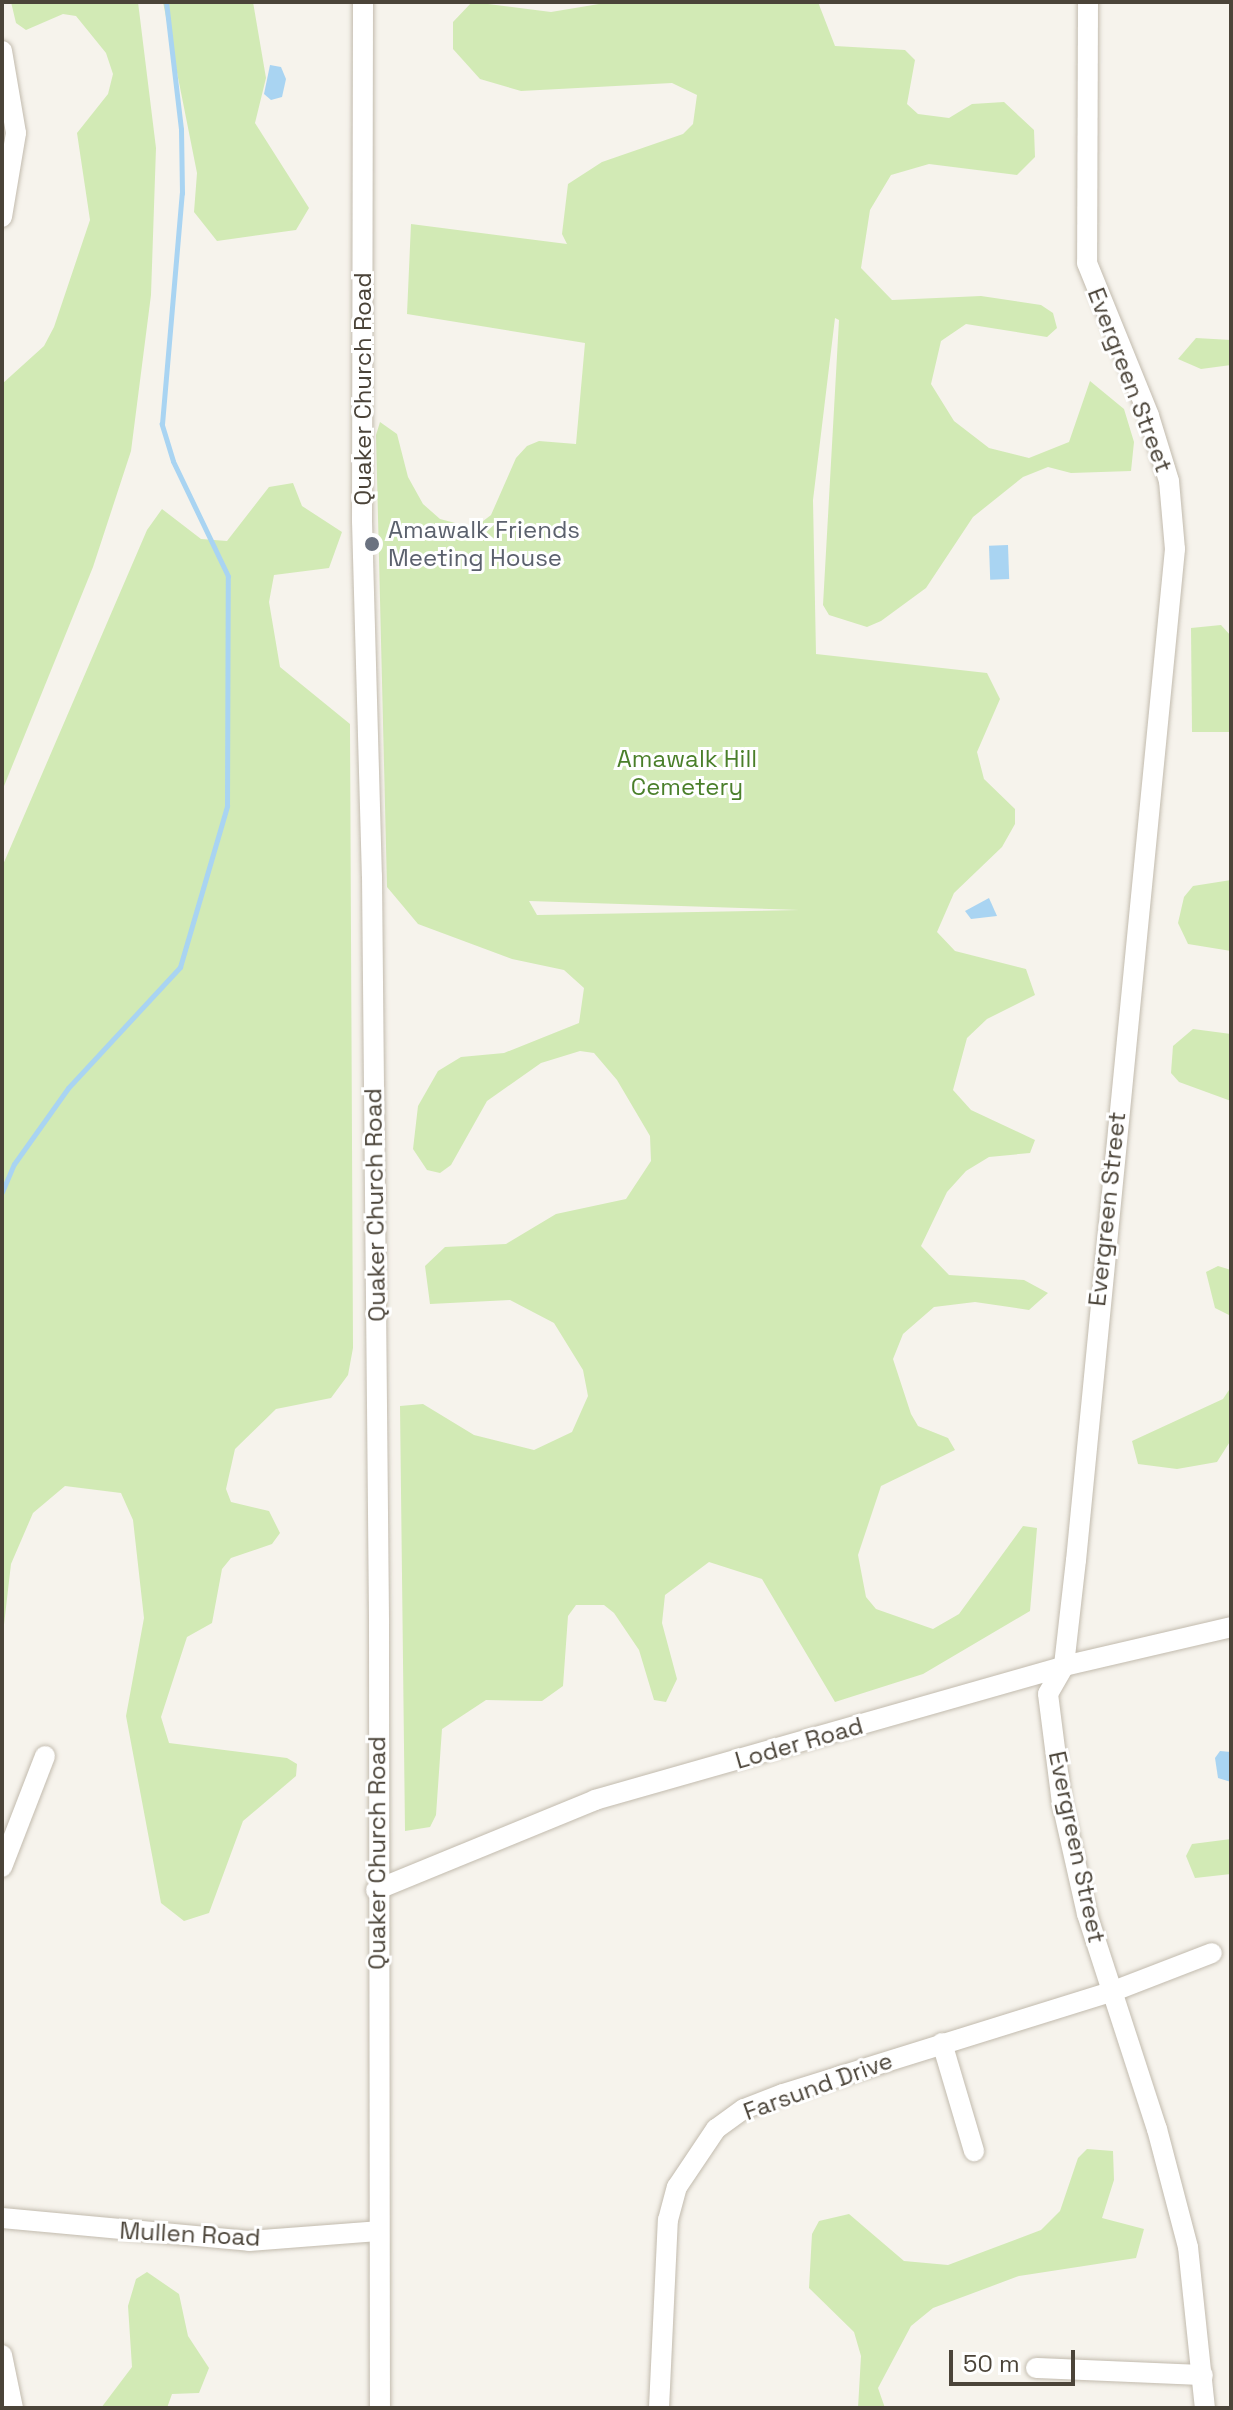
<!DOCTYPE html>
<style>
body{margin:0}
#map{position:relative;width:1233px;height:2410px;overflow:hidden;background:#f6f3ec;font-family:"Space Grotesk",sans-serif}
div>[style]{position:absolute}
.green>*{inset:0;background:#d2eab5}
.water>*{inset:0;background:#a9d4f2;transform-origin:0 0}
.stream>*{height:5px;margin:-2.5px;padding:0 2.5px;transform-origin:2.5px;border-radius:2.5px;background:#a9d4f2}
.roads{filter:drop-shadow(0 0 2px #c2bbae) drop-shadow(0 0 2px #c2bbae)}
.minor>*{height:20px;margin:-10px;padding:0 10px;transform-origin:10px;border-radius:10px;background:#fff}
.dots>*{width:22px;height:22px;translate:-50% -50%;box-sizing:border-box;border:4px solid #fff;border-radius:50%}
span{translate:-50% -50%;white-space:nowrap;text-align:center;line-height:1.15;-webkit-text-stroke:6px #fff;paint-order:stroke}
.street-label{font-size:24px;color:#4b4439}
.worship-label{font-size:24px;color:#5b616d}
.left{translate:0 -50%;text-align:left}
.park-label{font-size:24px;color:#4a7f2a}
.frame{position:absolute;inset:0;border:4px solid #4b4439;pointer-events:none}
.scale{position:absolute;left:949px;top:2350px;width:126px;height:36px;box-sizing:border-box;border:4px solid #4b4439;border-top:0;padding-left:10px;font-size:24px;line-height:28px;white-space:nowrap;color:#4b4439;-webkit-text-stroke:6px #fff;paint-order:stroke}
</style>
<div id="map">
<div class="green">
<div style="clip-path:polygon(11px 2px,138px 2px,156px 148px,151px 295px,131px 451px,93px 567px,2px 791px,2px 384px,44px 346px,54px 327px,90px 220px,77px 133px,108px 94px,113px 74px,106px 53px,76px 16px,63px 14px,26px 30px,16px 23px)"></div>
<div style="clip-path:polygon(163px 2px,253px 2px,266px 78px,255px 123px,309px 208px,296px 230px,217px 241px,194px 212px,197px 173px)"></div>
<div style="clip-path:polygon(evenodd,472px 2px,551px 12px,611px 2px,818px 2px,835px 46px,905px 50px,915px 60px,907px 104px,918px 114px,949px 118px,972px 104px,1004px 102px,1034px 130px,1035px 157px,1017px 175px,929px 164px,891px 175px,870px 210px,861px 268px,892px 300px,981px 296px,1041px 305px,1053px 313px,1057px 328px,1047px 337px,966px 324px,941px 341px,931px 384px,954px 421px,989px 448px,1029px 458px,1069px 442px,1090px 381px,1124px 409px,1134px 442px,1131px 471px,1071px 473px,1048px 467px,1023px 477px,973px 517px,926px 588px,881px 621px,867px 627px,829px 615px,823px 605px,839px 320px,835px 318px,813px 500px,816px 654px,987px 673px,1000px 699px,977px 752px,984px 779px,1015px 809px,1015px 824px,1002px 847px,954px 893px,937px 932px,955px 951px,1026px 969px,1035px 995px,987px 1019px,967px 1038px,953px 1090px,971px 1110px,1035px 1140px,1030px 1153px,989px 1157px,966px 1171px,947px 1192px,921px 1246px,949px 1275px,1024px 1280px,1048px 1293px,1029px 1310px,975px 1302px,934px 1307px,903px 1334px,893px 1359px,911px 1414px,918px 1426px,948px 1438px,955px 1450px,881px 1486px,858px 1555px,866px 1597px,876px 1609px,933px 1629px,959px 1614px,1023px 1526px,1037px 1528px,1030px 1611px,923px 1674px,835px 1702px,762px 1579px,709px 1562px,665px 1595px,662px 1623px,677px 1679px,666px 1702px,654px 1700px,639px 1650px,614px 1613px,604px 1605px,576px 1605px,568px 1616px,563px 1686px,542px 1701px,486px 1700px,442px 1729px,436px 1815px,430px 1827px,405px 1831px,400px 1406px,423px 1404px,474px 1435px,534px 1450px,572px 1432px,588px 1396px,583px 1370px,554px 1323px,510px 1300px,430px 1304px,425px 1266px,445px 1247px,506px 1244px,556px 1214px,626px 1199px,651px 1161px,650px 1136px,617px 1080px,594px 1053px,580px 1051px,541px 1063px,487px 1101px,451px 1165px,440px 1173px,427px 1170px,413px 1149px,418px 1106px,438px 1071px,461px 1057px,504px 1053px,579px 1023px,584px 988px,564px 970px,512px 959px,418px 924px,387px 887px,376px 435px,380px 422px,397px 434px,408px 477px,423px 504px,440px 519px,474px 528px,491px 515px,516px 458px,527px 446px,539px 441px,576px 444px,585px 343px,407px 314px,411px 224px,567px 244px,562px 234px,568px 184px,602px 162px,683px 134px,693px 124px,697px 95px,672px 83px,521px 91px,480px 79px,453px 49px,453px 22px,472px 2px,529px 901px,799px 910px,800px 910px,537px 915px,529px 901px)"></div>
<div style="clip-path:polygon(1196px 338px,1231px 340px,1231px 365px,1201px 369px,1178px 359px)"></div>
<div style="clip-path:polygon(293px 483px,302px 506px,342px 532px,329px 568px,274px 575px,269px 602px,280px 667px,350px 724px,353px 1348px,348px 1375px,331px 1398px,276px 1409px,235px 1449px,226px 1489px,231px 1502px,269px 1511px,280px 1533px,272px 1544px,231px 1558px,222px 1569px,212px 1623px,187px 1637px,161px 1717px,169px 1743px,287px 1758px,297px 1764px,296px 1776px,243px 1821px,209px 1913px,184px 1921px,161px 1903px,126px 1716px,144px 1618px,133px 1520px,121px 1493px,65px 1486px,33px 1513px,11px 1564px,2px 1642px,2px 867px,147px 530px,162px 509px,201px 539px,227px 541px,269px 487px)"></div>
<div style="clip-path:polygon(1221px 625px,1231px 636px,1231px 732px,1192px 732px,1191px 628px)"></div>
<div style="clip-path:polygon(1231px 880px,1231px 951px,1188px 944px,1178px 923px,1184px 897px,1193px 886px)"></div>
<div style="clip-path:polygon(1193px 1029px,1231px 1034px,1231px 1101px,1179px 1082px,1171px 1073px,1173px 1046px)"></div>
<div style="clip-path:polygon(1218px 1266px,1231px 1270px,1231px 1316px,1215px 1308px,1206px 1272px)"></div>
<div style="clip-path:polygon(1231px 1387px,1231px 1440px,1217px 1462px,1177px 1469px,1138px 1464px,1132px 1441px,1223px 1399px)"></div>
<div style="clip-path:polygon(1231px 1839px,1231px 1874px,1195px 1878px,1186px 1856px,1192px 1844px)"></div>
<div style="clip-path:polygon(1087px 2149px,1113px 2151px,1114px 2180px,1102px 2218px,1144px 2229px,1136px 2258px,1019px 2276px,933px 2308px,911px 2326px,878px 2388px,885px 2408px,858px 2408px,861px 2356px,854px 2332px,809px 2288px,812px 2234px,819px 2221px,849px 2214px,904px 2261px,948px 2265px,1041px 2230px,1060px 2211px,1078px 2158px)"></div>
<div style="clip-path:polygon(147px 2272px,179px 2294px,188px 2336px,209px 2368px,199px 2393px,172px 2394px,167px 2408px,101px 2408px,132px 2367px,128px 2306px,136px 2279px)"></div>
</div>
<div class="water">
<div style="clip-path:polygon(270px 65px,281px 67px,286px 79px,282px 97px,271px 100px,264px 94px)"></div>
<div style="left:1008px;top:545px;width:34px;height:19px;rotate:88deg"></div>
<div style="clip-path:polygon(989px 898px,997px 916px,971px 919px,965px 911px)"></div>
<div style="clip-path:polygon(1220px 1751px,1231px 1752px,1231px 1782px,1218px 1778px,1215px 1758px)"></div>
</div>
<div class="stream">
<div style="left:2px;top:1192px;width:30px;rotate:-67deg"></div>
<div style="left:14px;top:1164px;width:93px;rotate:-54.6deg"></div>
<div style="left:68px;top:1088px;width:165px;rotate:-47.2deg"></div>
<div style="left:180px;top:967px;width:168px;rotate:-73.7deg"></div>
<div style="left:227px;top:806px;width:230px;rotate:-89.8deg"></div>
<div style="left:228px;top:576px;width:127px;rotate:-115.6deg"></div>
<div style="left:173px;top:461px;width:39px;rotate:-107deg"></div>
<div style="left:162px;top:424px;width:232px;rotate:-85.1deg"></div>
<div style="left:182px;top:193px;width:64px;rotate:-90.9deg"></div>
<div style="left:181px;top:129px;width:128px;rotate:-96.7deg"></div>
</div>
<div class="roads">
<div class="minor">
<div style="left:363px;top:2px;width:519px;rotate:90.11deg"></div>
<div style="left:362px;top:521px;width:355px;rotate:88.4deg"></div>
<div style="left:372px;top:876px;width:748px;rotate:89.46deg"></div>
<div style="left:379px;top:1624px;width:784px;rotate:89.93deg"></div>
<div style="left:1088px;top:2px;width:261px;rotate:90.2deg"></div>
<div style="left:1087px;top:263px;width:165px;rotate:67.9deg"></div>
<div style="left:1149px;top:416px;width:68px;rotate:72.9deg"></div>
<div style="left:1169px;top:481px;width:68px;rotate:85deg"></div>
<div style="left:1175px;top:549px;width:1016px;rotate:95.59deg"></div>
<div style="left:1076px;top:1560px;width:107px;rotate:96.5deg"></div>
<div style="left:1064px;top:1666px;width:32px;rotate:120deg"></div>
<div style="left:1048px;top:1694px;width:110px;rotate:82.7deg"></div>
<div style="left:1062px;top:1803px;width:114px;rotate:77.3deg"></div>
<div style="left:1087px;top:1914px;width:226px;rotate:72deg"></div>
<div style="left:1157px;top:2129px;width:122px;rotate:75.3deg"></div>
<div style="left:1188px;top:2247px;width:162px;rotate:84deg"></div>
<div style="left:2px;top:51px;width:83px;rotate:80.3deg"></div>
<div style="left:16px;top:133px;width:85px;rotate:99.5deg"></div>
<div style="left:2px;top:1867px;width:119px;rotate:-68.8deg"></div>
<div style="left:376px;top:1890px;width:237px;rotate:-22.3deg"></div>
<div style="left:595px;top:1800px;width:488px;rotate:-15.9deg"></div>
<div style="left:1064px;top:1666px;width:171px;rotate:-13.1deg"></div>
<div style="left:942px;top:2043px;width:113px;rotate:73.5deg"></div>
<div style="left:2px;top:2218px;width:248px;rotate:5.3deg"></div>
<div style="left:249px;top:2241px;width:129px;rotate:-4.4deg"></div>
<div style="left:2px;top:2355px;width:54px;rotate:78.3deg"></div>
<div style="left:1036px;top:2368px;width:167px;rotate:2.4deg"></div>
<div style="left:659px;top:2408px;width:188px;rotate:-87.3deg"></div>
<div style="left:668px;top:2220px;width:34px;rotate:-75deg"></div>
<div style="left:677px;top:2187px;width:70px;rotate:-56.1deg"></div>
<div style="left:716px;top:2129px;width:34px;rotate:-36deg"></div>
<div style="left:744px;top:2109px;width:42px;rotate:-21deg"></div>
<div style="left:783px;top:2094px;width:343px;rotate:-17.3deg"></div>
<div style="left:1111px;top:1992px;width:108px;rotate:-21.1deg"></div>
</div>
</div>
<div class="dots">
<div style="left:372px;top:544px;background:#6b7280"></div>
</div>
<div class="street-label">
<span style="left:1130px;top:380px;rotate:69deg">Evergreen Street</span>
<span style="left:363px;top:389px;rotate:-90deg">Quaker Church Road</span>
<span style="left:375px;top:1205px;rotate:-91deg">Quaker Church Road</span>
<span style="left:1107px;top:1209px;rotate:-84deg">Evergreen Street</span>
<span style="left:799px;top:1743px;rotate:-16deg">Loder Road</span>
<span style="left:1077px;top:1847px;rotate:78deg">Evergreen Street</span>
<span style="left:377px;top:1853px;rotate:-90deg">Quaker Church Road</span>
<span style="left:818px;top:2086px;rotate:-20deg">Farsund Drive</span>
<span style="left:190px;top:2234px;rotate:3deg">Mullen Road</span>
</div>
<div class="worship-label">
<span class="left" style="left:388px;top:544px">Amawalk Friends<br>Meeting House</span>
</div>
<div class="park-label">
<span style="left:687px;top:773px">Amawalk Hill<br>Cemetery</span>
</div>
<div class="frame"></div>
<div class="scale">50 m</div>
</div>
